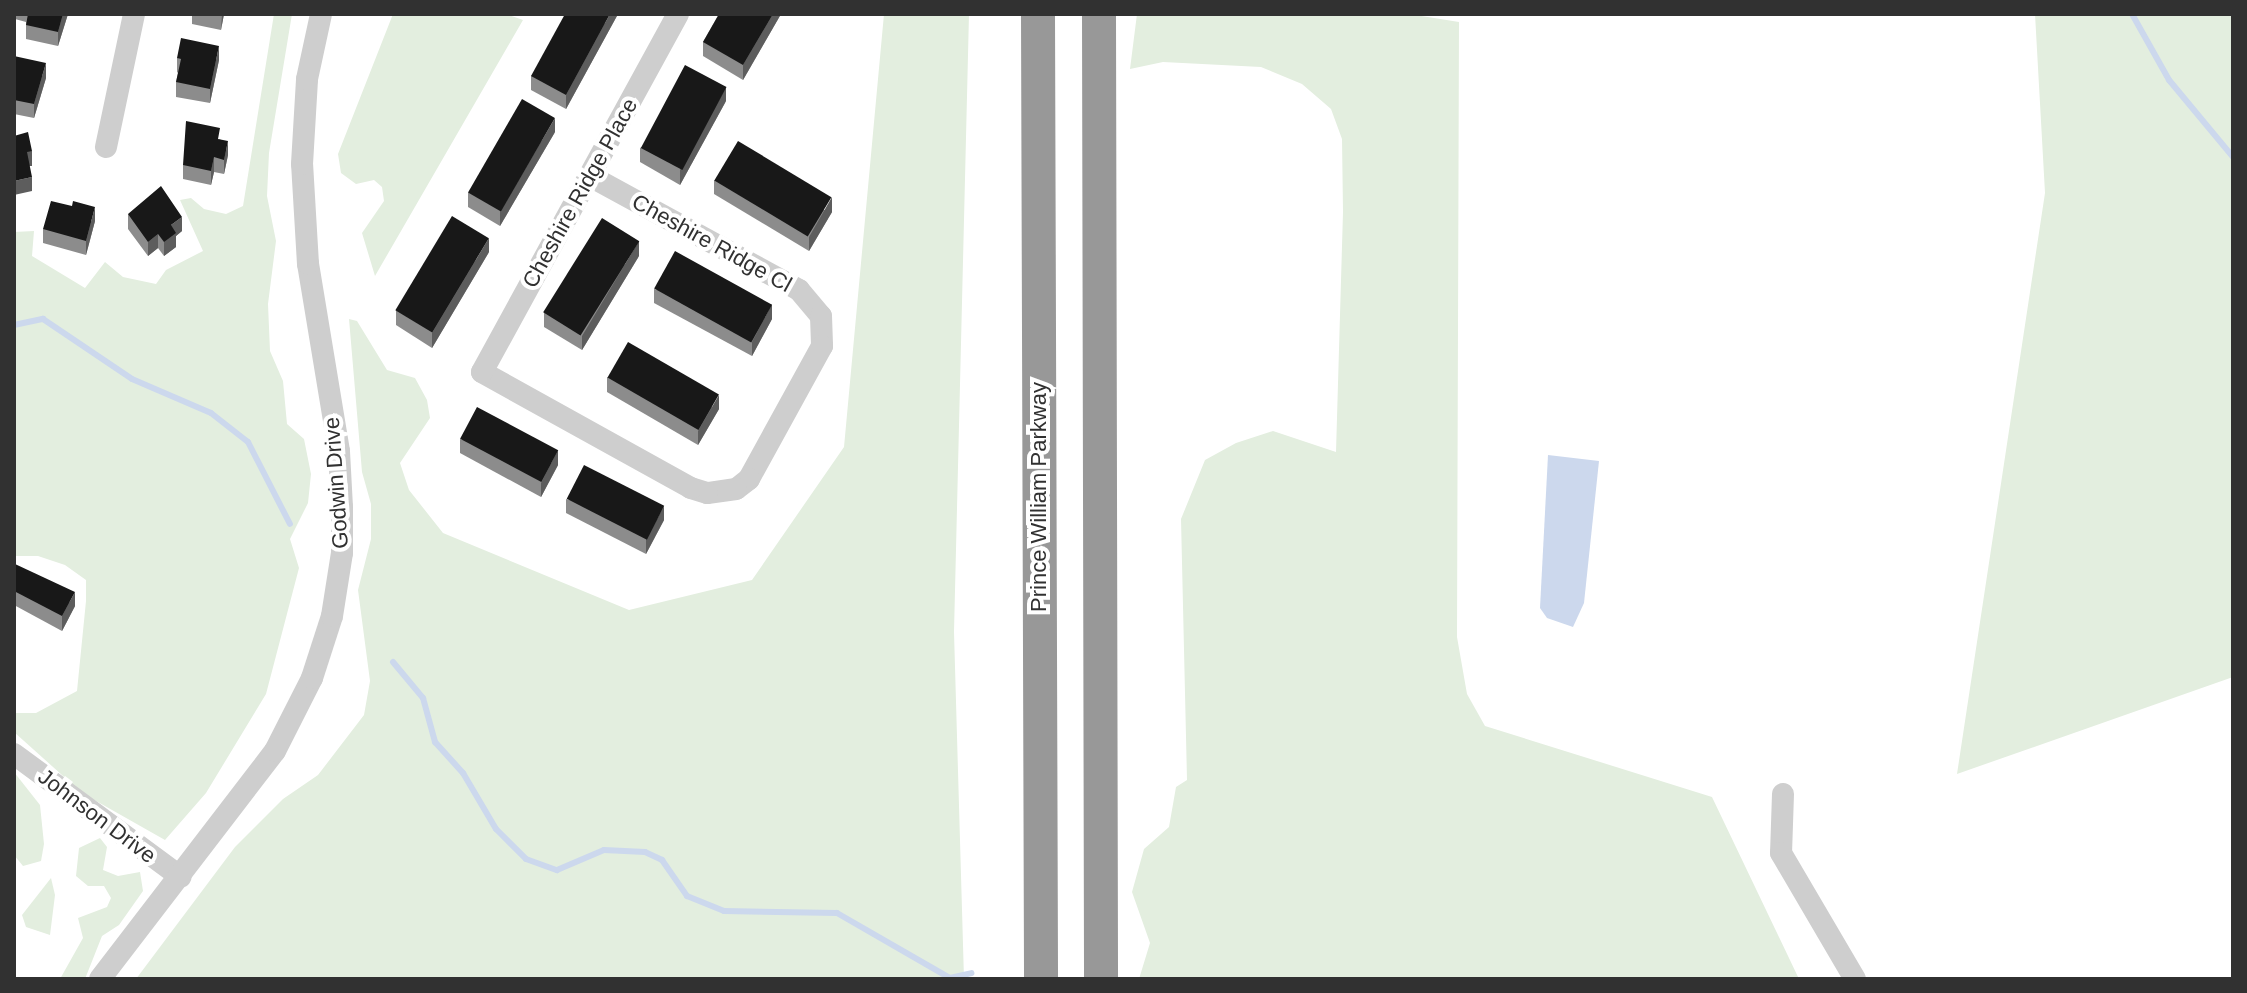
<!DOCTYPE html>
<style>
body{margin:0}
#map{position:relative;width:2247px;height:993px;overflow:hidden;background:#fff;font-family:Arial,sans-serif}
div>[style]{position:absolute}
.green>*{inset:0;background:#e3eedf}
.water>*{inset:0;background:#ccd8ed}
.stream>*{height:6px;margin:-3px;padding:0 3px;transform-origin:3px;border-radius:3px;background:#ccd8ed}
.minor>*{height:22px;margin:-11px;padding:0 11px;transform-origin:11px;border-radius:11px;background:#cecece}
.highway>*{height:34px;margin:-17px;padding:0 17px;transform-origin:17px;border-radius:17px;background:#989898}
.wall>*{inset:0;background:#8c8c8c}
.shaded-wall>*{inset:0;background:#5d5d5d;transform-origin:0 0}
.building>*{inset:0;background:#181818;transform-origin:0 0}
span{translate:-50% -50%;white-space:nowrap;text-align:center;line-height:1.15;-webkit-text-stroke:8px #fff;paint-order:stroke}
.street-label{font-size:22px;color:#313131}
.frame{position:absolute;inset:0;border:16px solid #313131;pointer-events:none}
</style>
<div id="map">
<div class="green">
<div style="clip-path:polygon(274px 14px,292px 14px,269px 153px,267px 196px,276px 241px,268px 304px,270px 351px,283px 381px,287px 424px,304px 439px,311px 474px,308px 503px,290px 539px,299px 568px,266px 694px,206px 793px,165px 840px,82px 793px,14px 732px,14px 713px,36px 713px,77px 691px,86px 601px,86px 580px,65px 565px,38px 556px,14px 556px,14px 232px,34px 231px,32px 256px,85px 288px,105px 262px,123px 277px,156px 284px,166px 270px,203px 251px,180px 200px,191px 198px,204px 209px,226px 214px,243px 206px)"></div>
<div style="clip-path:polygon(393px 14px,506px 14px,523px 20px,375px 276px,362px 233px,384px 201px,382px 187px,374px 180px,356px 184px,341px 173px,338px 154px)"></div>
<div style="clip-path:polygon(884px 14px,969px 14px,954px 632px,964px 979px,136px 979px,235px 847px,283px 799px,318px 775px,364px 715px,370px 681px,358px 590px,371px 539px,371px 504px,362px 472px,349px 319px,357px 321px,387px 370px,415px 378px,427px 400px,430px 418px,400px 463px,409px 490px,443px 533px,629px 610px,752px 580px,844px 447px)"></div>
<div style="clip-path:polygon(1137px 14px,1409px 14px,1459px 22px,1457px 637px,1467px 694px,1485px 726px,1712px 797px,1799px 979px,1139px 979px,1150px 943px,1132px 892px,1144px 849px,1169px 827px,1176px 787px,1187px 780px,1181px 519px,1205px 460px,1236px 443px,1273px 431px,1336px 452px,1343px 212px,1342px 139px,1331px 109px,1302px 84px,1261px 67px,1163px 62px,1130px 69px)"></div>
<div style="clip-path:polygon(2035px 14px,2233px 14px,2233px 677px,1957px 774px,2045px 193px)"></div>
<div style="clip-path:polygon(14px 772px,40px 805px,44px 844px,41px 861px,23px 866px,14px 855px)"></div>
<div style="clip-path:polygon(100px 838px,107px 847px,103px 870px,118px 876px,140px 872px,143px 891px,119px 925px,102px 936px,85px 979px,60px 979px,83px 938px,78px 918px,107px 907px,111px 898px,104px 886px,88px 886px,76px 876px,79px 848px)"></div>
<div style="clip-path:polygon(51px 878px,55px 895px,50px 935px,26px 927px,22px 915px)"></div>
</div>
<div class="water">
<div style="clip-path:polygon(1548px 455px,1599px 461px,1584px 603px,1573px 627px,1547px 618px,1540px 608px)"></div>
</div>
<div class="stream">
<div style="left:2132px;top:14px;width:76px;rotate:60.7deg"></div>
<div style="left:2169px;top:80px;width:100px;rotate:50.3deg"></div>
<div style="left:14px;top:325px;width:30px;rotate:-12deg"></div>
<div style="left:43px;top:319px;width:107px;rotate:34deg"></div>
<div style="left:132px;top:379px;width:86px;rotate:23.3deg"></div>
<div style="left:211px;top:413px;width:47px;rotate:38.1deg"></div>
<div style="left:248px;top:442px;width:92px;rotate:62.9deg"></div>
<div style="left:393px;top:662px;width:47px;rotate:50.2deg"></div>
<div style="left:423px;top:698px;width:46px;rotate:74.7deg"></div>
<div style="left:435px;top:742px;width:42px;rotate:47.9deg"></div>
<div style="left:463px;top:773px;width:65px;rotate:59.5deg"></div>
<div style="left:496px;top:829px;width:42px;rotate:45deg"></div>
<div style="left:526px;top:859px;width:33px;rotate:20deg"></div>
<div style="left:557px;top:870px;width:51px;rotate:-23.1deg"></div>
<div style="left:604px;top:850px;width:41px;rotate:2.8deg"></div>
<div style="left:645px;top:852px;width:19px;rotate:25deg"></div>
<div style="left:662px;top:860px;width:44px;rotate:55.2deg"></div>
<div style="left:687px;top:896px;width:40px;rotate:22deg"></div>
<div style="left:724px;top:911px;width:113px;rotate:1deg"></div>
<div style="left:837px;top:913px;width:130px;rotate:29.9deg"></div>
<div style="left:950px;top:978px;width:22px;rotate:-13deg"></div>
</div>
<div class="minor">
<div style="left:106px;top:147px;width:136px;rotate:-78.1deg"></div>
<div style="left:590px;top:176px;width:238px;rotate:28.6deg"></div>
<div style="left:799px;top:290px;width:34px;rotate:50deg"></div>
<div style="left:821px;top:316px;width:30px;rotate:88deg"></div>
<div style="left:822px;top:346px;width:152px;rotate:118.8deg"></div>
<div style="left:749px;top:479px;width:16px;rotate:142deg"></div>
<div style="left:736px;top:489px;width:29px;rotate:172deg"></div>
<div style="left:707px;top:493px;width:17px;rotate:-163deg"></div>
<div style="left:691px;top:488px;width:239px;rotate:-151deg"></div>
<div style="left:482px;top:372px;width:408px;rotate:-61.3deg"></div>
<div style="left:14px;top:754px;width:207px;rotate:36.4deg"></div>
<div style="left:1783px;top:794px;width:59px;rotate:91.9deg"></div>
<div style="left:1781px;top:853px;width:146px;rotate:59.6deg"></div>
<div style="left:100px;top:979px;width:287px;rotate:-52.5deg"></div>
<div style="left:275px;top:751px;width:82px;rotate:-63.1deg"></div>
<div style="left:312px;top:678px;width:65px;rotate:-72.1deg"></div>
<div style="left:332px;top:616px;width:64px;rotate:-81deg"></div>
<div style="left:342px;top:553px;width:46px;rotate:-90deg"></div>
<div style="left:342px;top:507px;width:56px;rotate:-93.1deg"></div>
<div style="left:339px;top:451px;width:190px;rotate:-99.4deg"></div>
<div style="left:308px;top:264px;width:100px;rotate:-93.4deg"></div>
<div style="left:302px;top:164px;width:85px;rotate:-86.6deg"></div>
<div style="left:307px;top:79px;width:66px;rotate:-77.8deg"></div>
</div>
<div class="highway">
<div style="left:1038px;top:14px;width:965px;rotate:89.82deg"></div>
<div style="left:1099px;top:14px;width:965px;rotate:89.88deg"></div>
</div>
<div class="wall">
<div style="clip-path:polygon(15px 14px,68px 14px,58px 46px,26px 39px,26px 22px,15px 19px)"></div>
<div style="clip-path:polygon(192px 14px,224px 14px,221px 30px,192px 24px)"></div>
<div style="clip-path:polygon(618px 14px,566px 109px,531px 90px,531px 76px)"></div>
<div style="clip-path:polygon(719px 14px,781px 14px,743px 80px,703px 56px,703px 42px)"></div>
<div style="clip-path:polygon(14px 56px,46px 78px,34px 118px,14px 114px)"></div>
<div style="clip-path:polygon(177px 58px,219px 60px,210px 103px,176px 97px,176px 82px,178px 73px,177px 72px)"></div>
<div style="clip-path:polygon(726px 101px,680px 185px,640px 162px,640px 148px)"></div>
<div style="clip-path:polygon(555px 132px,500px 226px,468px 207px,468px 193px)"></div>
<div style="clip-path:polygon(220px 139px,228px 155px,224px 174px,214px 172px,211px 185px,183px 179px,183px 165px)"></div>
<div style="clip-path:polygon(714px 180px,832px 212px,809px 251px,714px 194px)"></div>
<div style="clip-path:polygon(128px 214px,182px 231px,176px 236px,176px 247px,164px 256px,158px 248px,148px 256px,128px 229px)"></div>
<div style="clip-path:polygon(95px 221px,86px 255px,43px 243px,43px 229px)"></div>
<div style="clip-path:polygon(489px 252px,432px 348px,396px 325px,396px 311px)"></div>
<div style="clip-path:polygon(639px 256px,582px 350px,544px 327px,544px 313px)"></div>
<div style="clip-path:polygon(654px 289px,772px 319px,752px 356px,654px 303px)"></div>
<div style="clip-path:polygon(607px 377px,719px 409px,698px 445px,607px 392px)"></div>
<div style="clip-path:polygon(460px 439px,558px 465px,541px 497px,460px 453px)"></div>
<div style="clip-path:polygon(566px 499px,664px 520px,646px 554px,566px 513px)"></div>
<div style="clip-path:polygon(14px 565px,75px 606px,62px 631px,14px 605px)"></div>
</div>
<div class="shaded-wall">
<div style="clip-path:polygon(63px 14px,68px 14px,58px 46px,58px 32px)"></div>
<div style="clip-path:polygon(222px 14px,224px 14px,221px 30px)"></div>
<div style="clip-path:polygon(610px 14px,618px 14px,566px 109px,566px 95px)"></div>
<div style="clip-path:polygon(773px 14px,781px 14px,743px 80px,743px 65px)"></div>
<div style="clip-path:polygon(219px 46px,219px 60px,210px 103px,210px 89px)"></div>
<div style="clip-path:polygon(46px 63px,46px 78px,34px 118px,34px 104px)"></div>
<div style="clip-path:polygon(726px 87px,726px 101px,680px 185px,680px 170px)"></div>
<div style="clip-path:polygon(555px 118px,555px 132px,500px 226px,500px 212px)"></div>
<div style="clip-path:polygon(228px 141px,228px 155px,224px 174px,224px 160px)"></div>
<div style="left:32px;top:151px;width:15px;height:5px;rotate:90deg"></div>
<div style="clip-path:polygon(214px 157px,214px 172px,211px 185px,211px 171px)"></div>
<div style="clip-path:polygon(32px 177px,32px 191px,14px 195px,14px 181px)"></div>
<div style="clip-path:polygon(832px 197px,832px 212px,809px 251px,809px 237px)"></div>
<div style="clip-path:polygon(95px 207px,95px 221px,86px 255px,86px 241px)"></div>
<div style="clip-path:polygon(182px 217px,182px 231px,176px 236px,176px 247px,164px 256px,164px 242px,171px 225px)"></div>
<div style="clip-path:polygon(158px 234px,158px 248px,148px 256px,148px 242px)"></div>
<div style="clip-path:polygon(489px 238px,489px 252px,432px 348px,432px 333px)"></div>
<div style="clip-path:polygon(639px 241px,639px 256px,582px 350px,582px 336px)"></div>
<div style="clip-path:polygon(772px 304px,772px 319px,752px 356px,752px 342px)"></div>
<div style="clip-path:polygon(719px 395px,719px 409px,698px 445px,698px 431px)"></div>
<div style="clip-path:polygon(558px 450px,558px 465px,541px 497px,541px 483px)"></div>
<div style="clip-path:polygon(664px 506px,664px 520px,646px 554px,646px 540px)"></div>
<div style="clip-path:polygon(75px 592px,75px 606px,62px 631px,62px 616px)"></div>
</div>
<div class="building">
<div style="clip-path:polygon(28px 14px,63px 14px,58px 32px,26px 25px)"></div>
<div style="clip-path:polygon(565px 14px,610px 14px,566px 95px,531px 76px)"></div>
<div style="clip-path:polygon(719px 14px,773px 14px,743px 65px,703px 42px)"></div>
<div style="clip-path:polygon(181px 38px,219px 46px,210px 89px,176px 82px,181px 59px,177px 58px)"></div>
<div style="clip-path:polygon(14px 56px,46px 63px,34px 104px,14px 100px)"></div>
<div style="left:685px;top:65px;width:47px;height:94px;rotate:28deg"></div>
<div style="left:522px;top:99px;width:38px;height:108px;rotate:30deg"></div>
<div style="clip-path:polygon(186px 121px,220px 128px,218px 139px,228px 141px,224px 160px,214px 157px,211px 171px,183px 165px)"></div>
<div style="clip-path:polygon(28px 132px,32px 151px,27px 152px,32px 177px,14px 181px,14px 136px)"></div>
<div style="left:738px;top:141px;width:109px;height:46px;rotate:31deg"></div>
<div style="clip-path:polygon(161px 186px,182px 217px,171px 225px,176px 233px,164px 242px,158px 234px,148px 242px,128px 214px)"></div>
<div style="clip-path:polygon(51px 201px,72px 206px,73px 201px,95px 207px,86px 241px,43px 229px)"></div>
<div style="left:452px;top:216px;width:43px;height:110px;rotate:31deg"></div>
<div style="left:602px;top:218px;width:44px;height:111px;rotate:32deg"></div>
<div style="left:675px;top:251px;width:111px;height:43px;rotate:29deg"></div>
<div style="left:628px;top:342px;width:105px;height:41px;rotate:30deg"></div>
<div style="left:477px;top:407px;width:92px;height:36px;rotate:28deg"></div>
<div style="left:584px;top:465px;width:90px;height:38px;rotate:27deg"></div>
<div style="clip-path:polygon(15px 564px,75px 592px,62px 616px,14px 591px)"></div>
</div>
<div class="street-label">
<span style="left:580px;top:193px;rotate:-61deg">Cheshire Ridge Place</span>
<span style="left:712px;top:243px;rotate:29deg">Cheshire Ridge Cl</span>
<span style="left:336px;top:483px;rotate:-94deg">Godwin Drive</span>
<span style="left:1039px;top:497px;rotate:-90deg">Prince William Parkway</span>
<span style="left:97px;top:816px;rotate:37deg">Johnson Drive</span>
</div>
<div class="frame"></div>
</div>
